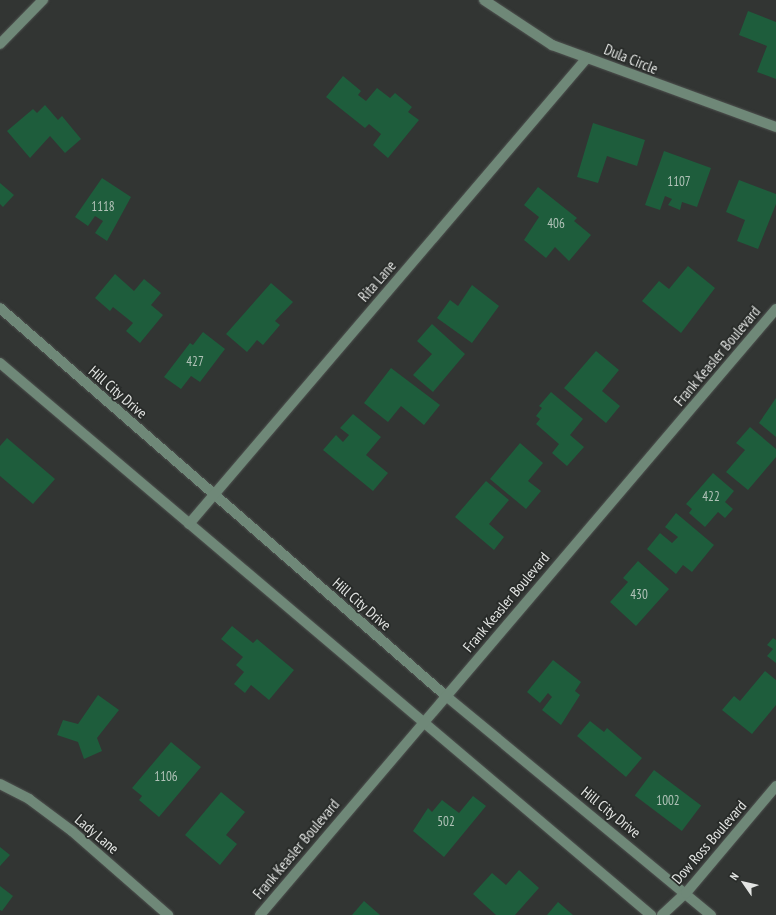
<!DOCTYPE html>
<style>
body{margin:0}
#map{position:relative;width:776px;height:915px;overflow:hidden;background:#323533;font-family:"PT Sans Narrow",sans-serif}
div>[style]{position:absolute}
.building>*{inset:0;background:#1e5d3c;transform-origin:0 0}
.roads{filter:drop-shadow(0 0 1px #4e514f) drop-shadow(0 0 1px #4e514f)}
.minor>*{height:10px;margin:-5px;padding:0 5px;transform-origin:5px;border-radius:5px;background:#6f8878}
span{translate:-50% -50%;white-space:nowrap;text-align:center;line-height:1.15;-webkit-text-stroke:3.5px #282b29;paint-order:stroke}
.number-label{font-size:13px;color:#b2c3b9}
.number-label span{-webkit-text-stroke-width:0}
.street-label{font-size:15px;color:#e3e5e3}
.north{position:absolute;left:724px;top:863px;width:40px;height:40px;-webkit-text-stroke:3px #282b29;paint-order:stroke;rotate:304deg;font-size:11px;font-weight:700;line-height:16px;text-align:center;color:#e3e5e3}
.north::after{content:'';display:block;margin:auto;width:14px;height:18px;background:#e3e5e3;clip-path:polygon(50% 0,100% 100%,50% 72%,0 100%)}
</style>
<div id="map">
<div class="building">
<div style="clip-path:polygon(748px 11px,776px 22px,776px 79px,757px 72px,767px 46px,739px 35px)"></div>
<div style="clip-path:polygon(343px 76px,361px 91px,358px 95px,366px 101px,377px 88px,390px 98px,395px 93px,412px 107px,408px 112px,419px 120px,388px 158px,373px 145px,381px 134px,369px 124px,365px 128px,326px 97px)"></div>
<div style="clip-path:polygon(45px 105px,58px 120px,62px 116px,81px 139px,65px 153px,50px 136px,30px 158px,7px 131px,33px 109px,37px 113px)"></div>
<div style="clip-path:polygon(593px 123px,645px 140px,637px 166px,607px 156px,598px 183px,577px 177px)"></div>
<div style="clip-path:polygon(664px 151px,711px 168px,697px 207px,682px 202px,680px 210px,668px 205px,672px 199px,665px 196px,660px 210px,645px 205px)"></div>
<div style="clip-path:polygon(102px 178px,131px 197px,107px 241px,95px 233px,103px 221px,95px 216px,88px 226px,75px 217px)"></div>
<div style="clip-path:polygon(739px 180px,776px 194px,776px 204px,758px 249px,737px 241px,745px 220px,726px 212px)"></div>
<div style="clip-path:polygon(0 183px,14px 195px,3px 207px,0 204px)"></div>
<div style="clip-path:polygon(538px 187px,577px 218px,574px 221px,591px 235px,569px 261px,555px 247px,546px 258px,524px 240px,539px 217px,524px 205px)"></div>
<div style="clip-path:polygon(688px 266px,715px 288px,681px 333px,642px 301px,659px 281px,669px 289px)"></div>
<div style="clip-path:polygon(115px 274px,134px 291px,144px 279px,161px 293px,151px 305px,163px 315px,140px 343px,126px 331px,133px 323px,113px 307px,110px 311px,95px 298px)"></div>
<div style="clip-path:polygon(271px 283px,293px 302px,275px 321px,280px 325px,263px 345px,257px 340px,247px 352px,226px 334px)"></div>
<div style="clip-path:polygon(472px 285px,499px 306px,472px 343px,437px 318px,450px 300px,458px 306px)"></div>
<div style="clip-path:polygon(432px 324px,465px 354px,433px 392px,413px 375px,432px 354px,417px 341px)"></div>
<div style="clip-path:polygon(203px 332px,225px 349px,200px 382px,191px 376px,181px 389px,164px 377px,190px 343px,193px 345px)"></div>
<div style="clip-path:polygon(596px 351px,619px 370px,602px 391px,620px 406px,606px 423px,564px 388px)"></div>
<div style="clip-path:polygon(391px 368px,440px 405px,424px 425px,401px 406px,388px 422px,364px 403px)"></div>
<div style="clip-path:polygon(551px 392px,583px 419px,570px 435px,584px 447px,567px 466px,552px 453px,559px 444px,536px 424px,540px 419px,536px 416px,542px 408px,539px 406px)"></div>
<div style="clip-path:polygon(776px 398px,776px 437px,759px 423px)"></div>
<div style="clip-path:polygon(353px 414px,381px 437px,366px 455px,388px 473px,373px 491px,323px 450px,336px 435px,343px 442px,349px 435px,340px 428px)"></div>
<div style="clip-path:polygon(750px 427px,776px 449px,776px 457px,748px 490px,726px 472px,745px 450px,736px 443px)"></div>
<div style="clip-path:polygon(7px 438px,55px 479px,33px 504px,0 476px,0 446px)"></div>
<div style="clip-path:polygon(520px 443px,543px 463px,528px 481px,541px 491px,526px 509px,490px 479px)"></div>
<div style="clip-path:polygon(713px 473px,734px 491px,725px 502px,733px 509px,725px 518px,718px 512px,705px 527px,689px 513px,692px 509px,686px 504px)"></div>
<div style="clip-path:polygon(486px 481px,509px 500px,489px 524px,504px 537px,494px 550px,455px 517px)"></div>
<div style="clip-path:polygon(676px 513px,714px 545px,692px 572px,683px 565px,676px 574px,647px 549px,660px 533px,672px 543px,678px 537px,665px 527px)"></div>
<div style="clip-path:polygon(638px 561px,669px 589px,636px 626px,610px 602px,628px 582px,623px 578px)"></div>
<div style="clip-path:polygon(232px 626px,253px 643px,257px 639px,294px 670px,269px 700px,251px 685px,245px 693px,234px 684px,244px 672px,236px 665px,243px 657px,221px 639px)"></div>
<div style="clip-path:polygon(773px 638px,776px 640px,776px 663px,767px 656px,773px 649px,767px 645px)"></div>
<div style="clip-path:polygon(553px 660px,581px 682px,575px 691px,580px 695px,561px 725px,542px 710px,552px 697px,548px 693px,540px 703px,527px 692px)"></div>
<div style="clip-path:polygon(765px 671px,776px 680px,776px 705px,752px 734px,722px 710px,734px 696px,740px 701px)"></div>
<div style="clip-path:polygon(98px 695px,119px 710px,97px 738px,102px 751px,84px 759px,78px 742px,57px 735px,63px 720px,78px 724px)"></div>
<div style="clip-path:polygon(590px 721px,604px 732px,607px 728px,642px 758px,626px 777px,577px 736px)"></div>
<div style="clip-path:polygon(171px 742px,201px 767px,159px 817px,139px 800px,142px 796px,132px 788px)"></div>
<div style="left:654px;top:770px;width:59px;height:32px;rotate:37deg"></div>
<div style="clip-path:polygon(221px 792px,245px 812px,226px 835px,237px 844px,220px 865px,185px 835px)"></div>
<div style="clip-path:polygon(473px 796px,486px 806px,444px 857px,413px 831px,428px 808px,432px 812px,442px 800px,459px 813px)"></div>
<div style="clip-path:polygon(0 847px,10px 855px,0 866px)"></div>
<div style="clip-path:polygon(519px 870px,539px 888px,515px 915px,496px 915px,473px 894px,492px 873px,506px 885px)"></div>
<div style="clip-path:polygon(0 886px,13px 896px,2px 911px,0 910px)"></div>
<div style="clip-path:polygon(364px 901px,380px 915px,352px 915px)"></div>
<div style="clip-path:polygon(558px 902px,573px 915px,547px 915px)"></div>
</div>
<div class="roads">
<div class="minor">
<div style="left:484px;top:0;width:82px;rotate:33.5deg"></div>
<div style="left:552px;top:45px;width:239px;rotate:20.1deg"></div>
<div style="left:0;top:44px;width:62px;rotate:-45.7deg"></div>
<div style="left:0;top:308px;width:591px;rotate:41.02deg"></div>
<div style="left:446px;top:696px;width:344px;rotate:39.6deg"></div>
<div style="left:0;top:363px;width:854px;rotate:40.3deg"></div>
<div style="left:189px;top:524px;width:613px;rotate:-49.5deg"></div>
<div style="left:0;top:784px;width:33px;rotate:27deg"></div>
<div style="left:29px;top:799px;width:54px;rotate:36.7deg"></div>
<div style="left:72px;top:831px;width:128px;rotate:41.2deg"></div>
<div style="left:260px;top:915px;width:796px;rotate:-49.59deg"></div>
<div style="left:662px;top:915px;width:33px;rotate:-43deg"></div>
<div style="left:686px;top:893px;width:140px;rotate:-49.9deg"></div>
</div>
</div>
<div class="number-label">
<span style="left:679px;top:182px">1107</span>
<span style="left:103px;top:207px">1118</span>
<span style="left:556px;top:224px">406</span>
<span style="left:195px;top:362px">427</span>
<span style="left:711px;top:497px">422</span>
<span style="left:639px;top:595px">430</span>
<span style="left:166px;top:777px">1106</span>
<span style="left:668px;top:801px">1002</span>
<span style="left:446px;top:822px">502</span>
</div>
<div class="street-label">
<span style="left:631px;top:59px;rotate:22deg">Dula Circle</span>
<span style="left:377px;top:281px;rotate:-49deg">Rita Lane</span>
<span style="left:717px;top:356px;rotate:-50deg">Frank Keasler Boulevard</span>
<span style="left:118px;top:392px;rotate:41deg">Hill City Drive</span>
<span style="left:506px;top:602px;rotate:-50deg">Frank Keasler Boulevard</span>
<span style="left:362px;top:604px;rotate:41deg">Hill City Drive</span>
<span style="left:611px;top:812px;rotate:39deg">Hill City Drive</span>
<span style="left:97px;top:834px;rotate:40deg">Lady Lane</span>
<span style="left:709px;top:842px;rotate:-49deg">Dow Ross Boulevard</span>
<span style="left:296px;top:849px;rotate:-50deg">Frank Keasler Boulevard</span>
</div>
<div class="north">N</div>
</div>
